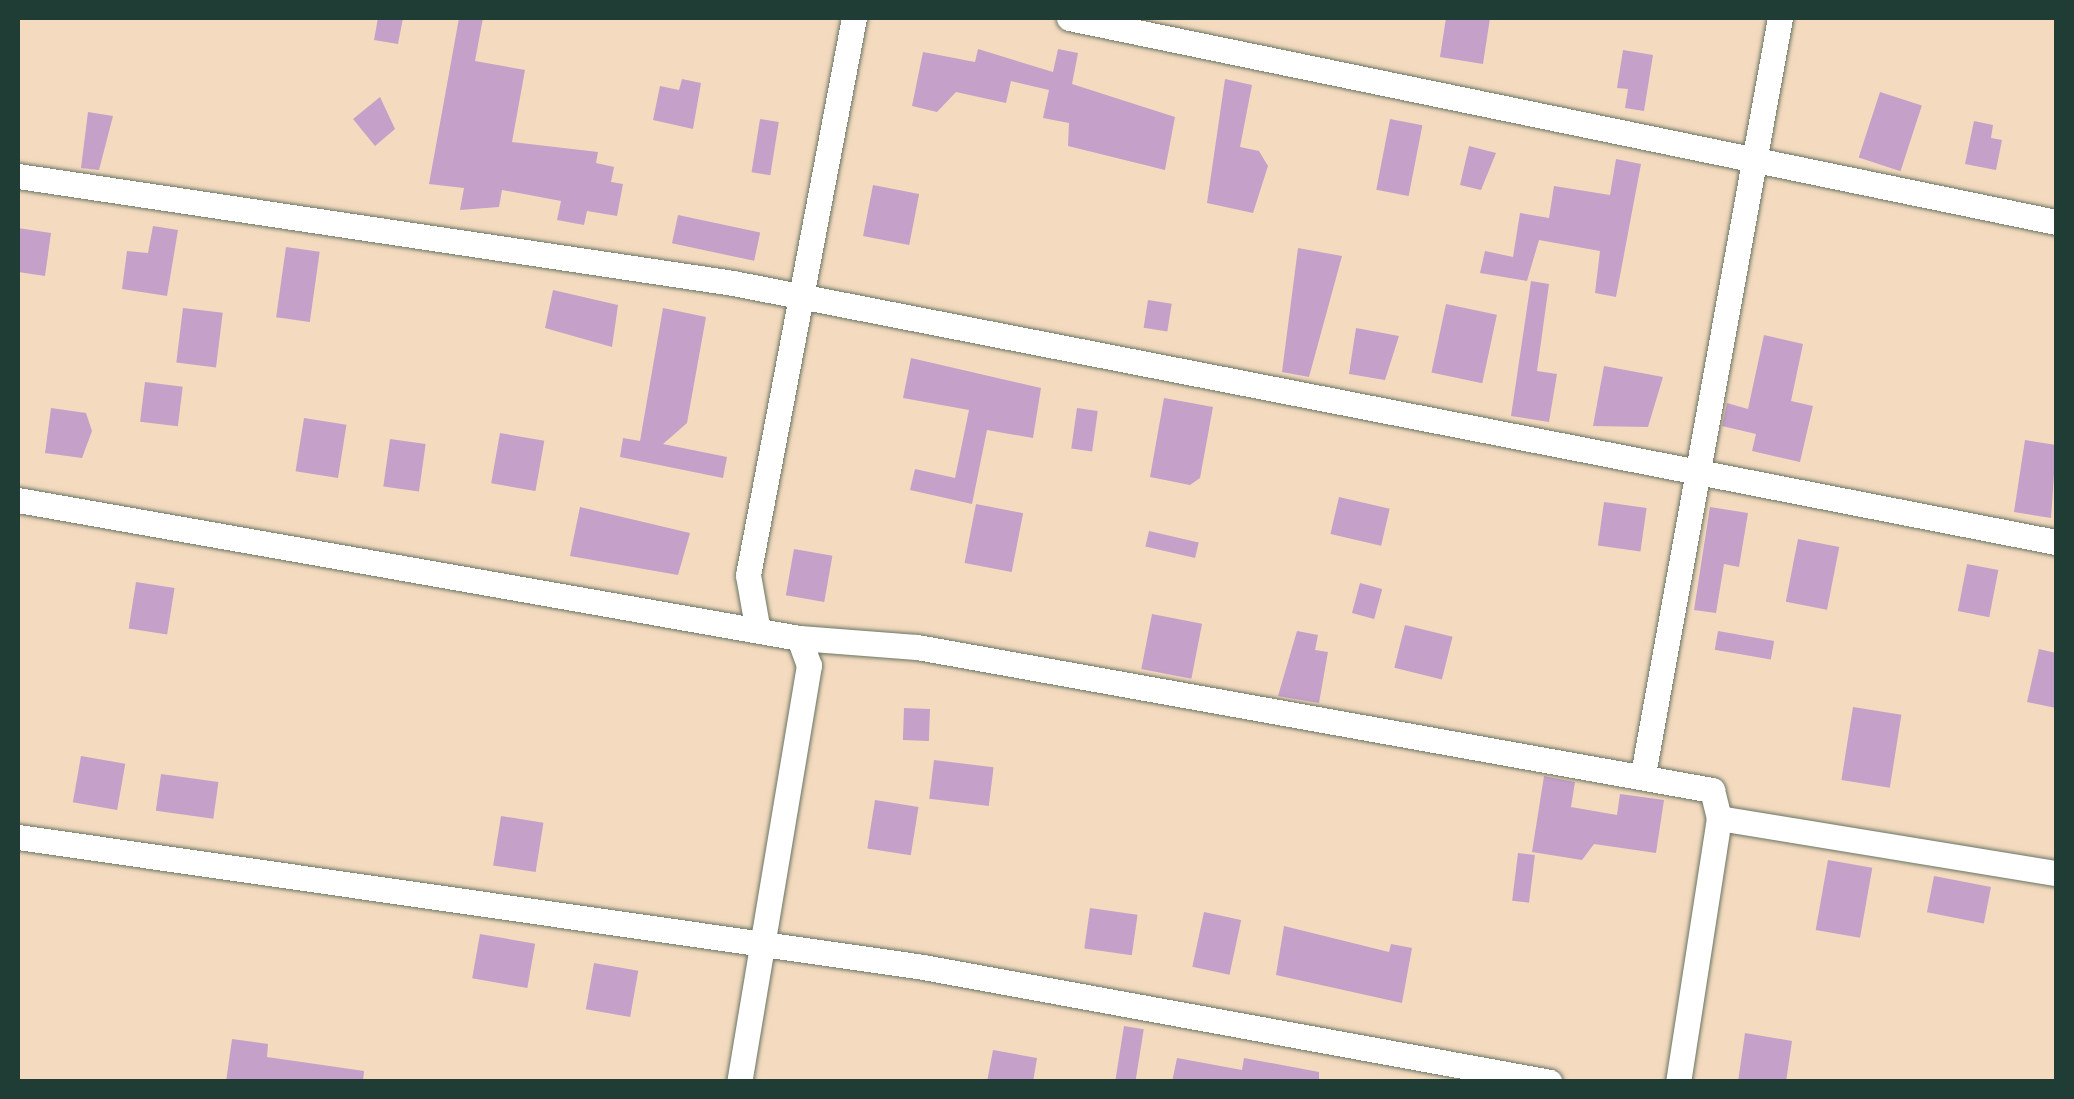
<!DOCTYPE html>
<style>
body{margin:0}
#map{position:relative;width:2074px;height:1099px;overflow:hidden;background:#f4dbbf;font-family:Delius,sans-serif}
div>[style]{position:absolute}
.building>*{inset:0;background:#c5a0c9;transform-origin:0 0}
.roads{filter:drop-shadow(0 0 2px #6a7465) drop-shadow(0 0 2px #6a7465)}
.street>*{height:25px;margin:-12.5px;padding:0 12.5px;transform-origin:12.5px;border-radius:12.5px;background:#fff}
span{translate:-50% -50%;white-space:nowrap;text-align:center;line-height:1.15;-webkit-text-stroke:10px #f6f6f2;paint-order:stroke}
.frame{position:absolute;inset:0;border:20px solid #1f3d34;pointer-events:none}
</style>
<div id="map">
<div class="building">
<div style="clip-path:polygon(378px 18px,403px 18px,398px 44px,374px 40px)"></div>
<div style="clip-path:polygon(459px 18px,483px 18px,475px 61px,525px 70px,512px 142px,598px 152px,596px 163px,614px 167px,611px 182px,623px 184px,617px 216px,587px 211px,584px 225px,557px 220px,561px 201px,502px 190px,499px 207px,460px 210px,464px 188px,429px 184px)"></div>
<div style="clip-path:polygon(1446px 18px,1490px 18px,1483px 64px,1440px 57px)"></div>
<div style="clip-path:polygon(978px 49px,1053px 72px,1058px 49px,1078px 53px,1072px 84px,1175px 117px,1165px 170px,1068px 146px,1069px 123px,1043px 118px,1049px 90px,1011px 81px,1006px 103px,956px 92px,937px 112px,912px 106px,923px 52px,975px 62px)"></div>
<div style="clip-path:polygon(1623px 50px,1653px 55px,1644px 111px,1625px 108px,1628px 89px,1617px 88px)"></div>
<div style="clip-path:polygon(682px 79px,701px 83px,693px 129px,653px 120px,660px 86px,679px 90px)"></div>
<div style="clip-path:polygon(1225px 79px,1252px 85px,1240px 147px,1259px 151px,1268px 166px,1253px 213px,1207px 203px)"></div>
<div style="left:1880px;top:92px;width:44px;height:69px;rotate:18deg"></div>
<div style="clip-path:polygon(380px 97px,395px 129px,375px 146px,353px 119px)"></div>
<div style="clip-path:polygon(88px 112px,113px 116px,99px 170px,81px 168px)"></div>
<div style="left:760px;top:119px;width:19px;height:54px;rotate:9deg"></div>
<div style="left:1390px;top:119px;width:33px;height:72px;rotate:11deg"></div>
<div style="clip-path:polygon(1974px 121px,1993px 125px,1991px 138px,2002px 140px,1996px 170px,1965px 164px)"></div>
<div style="clip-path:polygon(1469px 146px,1496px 153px,1481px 190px,1460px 185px)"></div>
<div style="clip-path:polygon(1616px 159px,1641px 164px,1616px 297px,1595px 293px,1600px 251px,1539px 240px,1527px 281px,1480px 273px,1485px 251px,1513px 257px,1520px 213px,1549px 218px,1554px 186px,1610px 195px)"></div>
<div style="left:873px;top:185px;width:47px;height:52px;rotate:11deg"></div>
<div style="left:678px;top:215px;width:84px;height:29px;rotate:12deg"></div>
<div style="clip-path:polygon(153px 226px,178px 230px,167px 296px,122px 289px,127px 251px,148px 253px)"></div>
<div style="clip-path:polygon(18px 228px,51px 233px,45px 276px,18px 272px)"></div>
<div style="left:286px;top:247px;width:34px;height:71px;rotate:8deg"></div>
<div style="clip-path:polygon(1298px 248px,1342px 256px,1309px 377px,1282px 372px)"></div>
<div style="clip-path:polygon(1531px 281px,1549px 284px,1537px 371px,1557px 374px,1549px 422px,1511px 416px)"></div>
<div style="clip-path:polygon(553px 290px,618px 305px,612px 347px,545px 328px)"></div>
<div style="left:1148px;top:300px;width:24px;height:28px;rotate:9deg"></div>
<div style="left:1446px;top:304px;width:52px;height:70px;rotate:12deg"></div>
<div style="left:183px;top:308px;width:40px;height:55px;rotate:7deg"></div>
<div style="clip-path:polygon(663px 308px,706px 317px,687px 423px,663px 444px,727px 457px,723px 478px,620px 457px,623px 438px,640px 441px)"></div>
<div style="clip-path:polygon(1356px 328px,1399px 336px,1385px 380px,1349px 374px)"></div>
<div style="clip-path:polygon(1764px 335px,1803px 344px,1791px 401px,1813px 406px,1800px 462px,1752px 451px,1756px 434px,1722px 426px,1727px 403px,1748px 409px)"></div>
<div style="clip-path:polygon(911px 358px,1041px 388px,1033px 438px,987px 430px,972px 504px,910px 490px,915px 469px,955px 478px,969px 410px,903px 398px)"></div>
<div style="clip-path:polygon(1604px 366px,1663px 377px,1648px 427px,1593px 426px)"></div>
<div style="left:145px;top:382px;width:38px;height:40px;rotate:7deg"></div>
<div style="clip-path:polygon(1164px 398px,1213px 407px,1200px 478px,1190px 485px,1150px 477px)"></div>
<div style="clip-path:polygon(51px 408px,86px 413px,92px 431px,82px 458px,45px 453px)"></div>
<div style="left:1077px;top:408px;width:21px;height:41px;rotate:8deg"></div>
<div style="left:304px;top:418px;width:43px;height:54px;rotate:9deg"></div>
<div style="left:500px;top:433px;width:45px;height:51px;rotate:10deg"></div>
<div style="left:390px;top:439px;width:36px;height:48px;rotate:8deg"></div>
<div style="clip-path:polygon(2025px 440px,2056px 445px,2051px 518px,2014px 512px)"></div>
<div style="left:1339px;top:497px;width:52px;height:38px;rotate:13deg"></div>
<div style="left:1604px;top:502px;width:43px;height:44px;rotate:8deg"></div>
<div style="left:976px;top:504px;width:48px;height:60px;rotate:11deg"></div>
<div style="clip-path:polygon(580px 507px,690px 533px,678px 575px,570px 556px)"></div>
<div style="clip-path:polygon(1710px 507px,1748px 513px,1739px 567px,1724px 564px,1716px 613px,1694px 610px)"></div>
<div style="left:1149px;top:531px;width:51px;height:16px;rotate:13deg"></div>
<div style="left:1798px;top:539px;width:42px;height:64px;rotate:11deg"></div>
<div style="left:794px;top:549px;width:39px;height:47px;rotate:10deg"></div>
<div style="left:1967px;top:564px;width:32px;height:48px;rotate:11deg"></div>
<div style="left:136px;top:582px;width:39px;height:47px;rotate:9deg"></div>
<div style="left:1360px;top:583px;width:23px;height:31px;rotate:15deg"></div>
<div style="left:1152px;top:614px;width:51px;height:56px;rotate:11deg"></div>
<div style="left:1405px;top:625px;width:49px;height:44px;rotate:14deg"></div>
<div style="clip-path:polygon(1297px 631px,1318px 635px,1315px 650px,1328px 652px,1319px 703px,1278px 696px)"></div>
<div style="left:1718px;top:631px;width:57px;height:19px;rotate:10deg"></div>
<div style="clip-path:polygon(2039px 649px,2056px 653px,2056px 708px,2027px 702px)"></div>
<div style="left:1853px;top:707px;width:49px;height:74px;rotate:9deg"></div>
<div style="left:904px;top:708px;width:26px;height:32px;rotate:2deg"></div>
<div style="left:81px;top:756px;width:45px;height:47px;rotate:10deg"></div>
<div style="left:934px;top:760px;width:60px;height:39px;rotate:7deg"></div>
<div style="left:161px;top:774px;width:58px;height:37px;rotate:8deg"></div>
<div style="clip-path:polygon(1544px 776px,1575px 782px,1571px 807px,1617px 815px,1620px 794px,1664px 800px,1656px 853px,1594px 844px,1582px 860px,1532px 852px)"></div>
<div style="left:875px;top:800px;width:44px;height:49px;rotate:9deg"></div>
<div style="left:501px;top:816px;width:43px;height:50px;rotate:9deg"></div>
<div style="left:1518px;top:853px;width:17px;height:48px;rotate:7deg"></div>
<div style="left:1828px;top:860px;width:45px;height:71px;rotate:10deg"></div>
<div style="left:1934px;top:876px;width:58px;height:37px;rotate:11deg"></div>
<div style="left:1090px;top:908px;width:48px;height:41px;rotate:8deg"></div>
<div style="left:1204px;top:912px;width:38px;height:56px;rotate:12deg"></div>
<div style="clip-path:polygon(1284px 926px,1389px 952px,1391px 944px,1412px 948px,1402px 1003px,1276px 975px)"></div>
<div style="left:480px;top:934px;width:56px;height:45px;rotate:10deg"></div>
<div style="left:594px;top:963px;width:45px;height:47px;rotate:10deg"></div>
<div style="left:1124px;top:1026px;width:20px;height:57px;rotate:9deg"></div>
<div style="clip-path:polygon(1745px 1033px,1792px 1041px,1786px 1082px,1738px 1082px)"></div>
<div style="clip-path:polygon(232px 1039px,268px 1044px,267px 1057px,364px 1071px,363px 1082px,226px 1082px)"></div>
<div style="clip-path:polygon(993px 1050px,1037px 1058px,1033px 1082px,987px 1082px)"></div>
<div style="clip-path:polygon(1177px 1058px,1242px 1070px,1244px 1058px,1319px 1072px,1319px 1082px,1172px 1082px)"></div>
</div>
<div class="roads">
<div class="street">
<div style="left:1069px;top:18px;width:1008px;rotate:11.68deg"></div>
<div style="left:18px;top:176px;width:723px;rotate:8.51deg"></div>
<div style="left:733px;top:283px;width:1348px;rotate:11.08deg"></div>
<div style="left:18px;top:500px;width:793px;rotate:10.02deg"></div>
<div style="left:799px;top:638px;width:29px;rotate:70deg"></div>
<div style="left:809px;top:665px;width:423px;rotate:99.5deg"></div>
<div style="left:757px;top:626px;width:52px;rotate:-100deg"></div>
<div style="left:748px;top:575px;width:567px;rotate:-79.23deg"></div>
<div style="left:799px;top:638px;width:118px;rotate:4.4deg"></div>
<div style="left:917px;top:647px;width:808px;rotate:10.2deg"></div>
<div style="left:1712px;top:790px;width:29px;rotate:76deg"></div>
<div style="left:1719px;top:818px;width:267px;rotate:98.8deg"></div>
<div style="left:1643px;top:774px;width:768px;rotate:-79.73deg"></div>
<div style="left:1719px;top:818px;width:341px;rotate:9.3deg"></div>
<div style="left:18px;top:837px;width:914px;rotate:8.17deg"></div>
<div style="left:923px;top:967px;width:637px;rotate:10.39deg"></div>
</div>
</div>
<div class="frame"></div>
</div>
